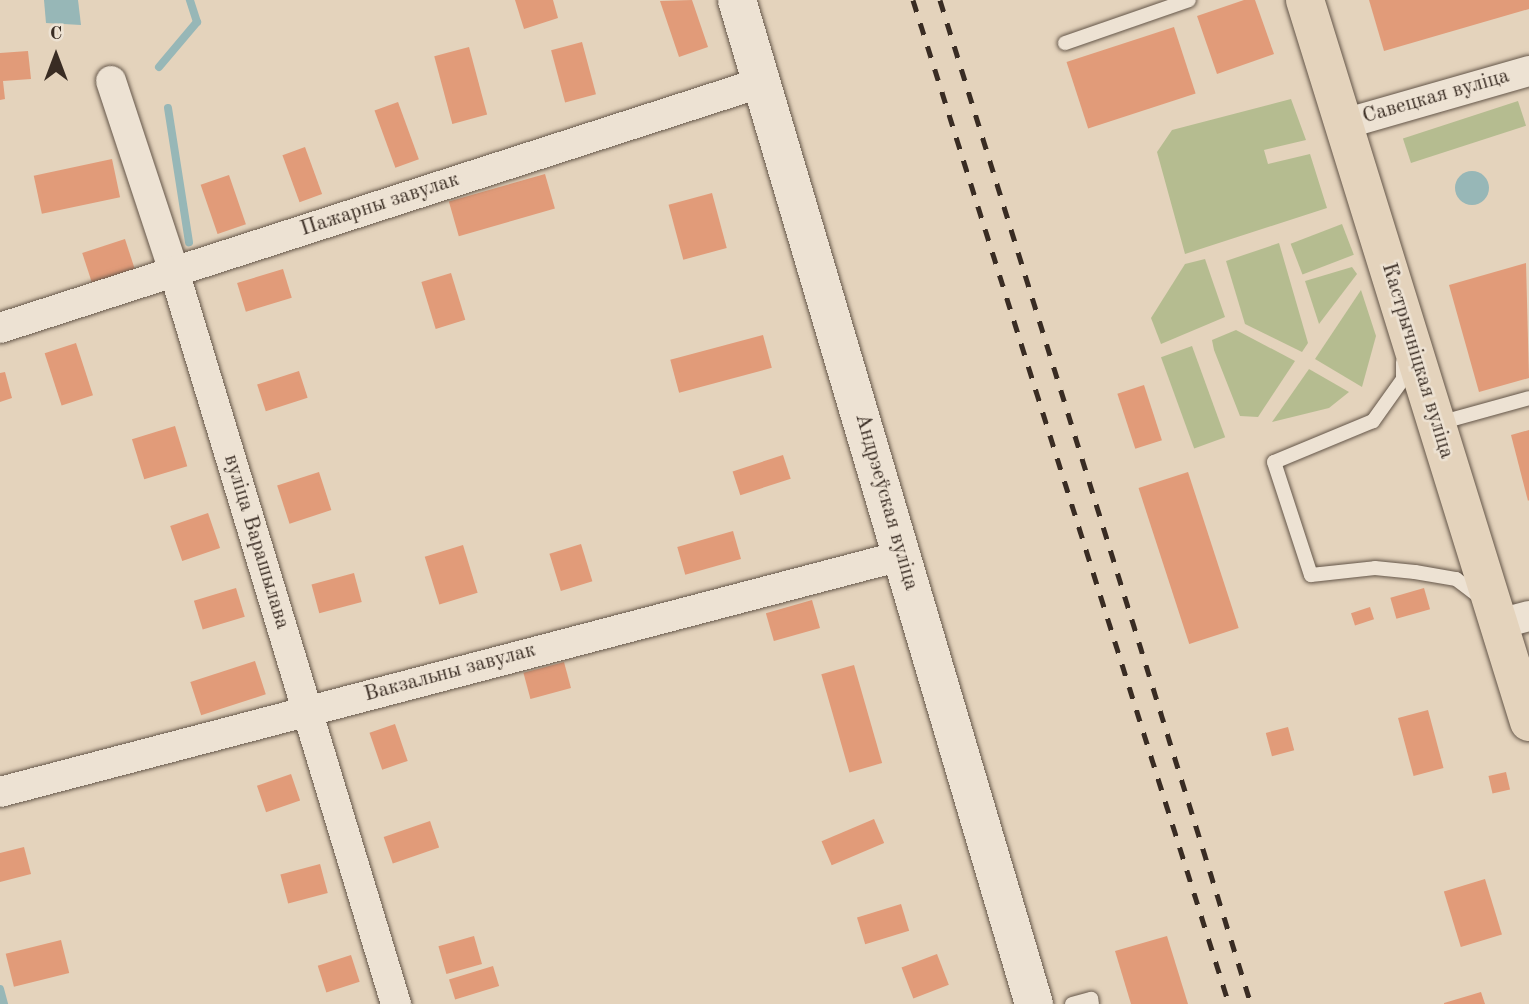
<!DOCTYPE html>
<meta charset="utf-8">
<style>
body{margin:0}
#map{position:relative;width:1529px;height:1004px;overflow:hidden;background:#e4d3bc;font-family:"Old Standard TT",serif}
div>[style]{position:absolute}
.green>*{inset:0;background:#b5bc90;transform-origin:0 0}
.water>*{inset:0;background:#97b7b7}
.round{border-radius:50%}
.stream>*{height:8px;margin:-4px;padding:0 4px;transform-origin:4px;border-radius:4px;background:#97b7b7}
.building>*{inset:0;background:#e19b79;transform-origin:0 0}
.roads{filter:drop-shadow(0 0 2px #645649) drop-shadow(0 0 2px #645649)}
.service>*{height:14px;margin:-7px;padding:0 7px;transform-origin:7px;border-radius:7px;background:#ede2d3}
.minor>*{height:30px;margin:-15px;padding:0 15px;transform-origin:15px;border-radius:15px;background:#ede2d3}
.secondary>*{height:38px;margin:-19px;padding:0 19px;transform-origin:19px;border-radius:19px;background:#ede2d3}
.primary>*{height:38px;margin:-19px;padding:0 19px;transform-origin:19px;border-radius:19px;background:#e4d3bc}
.rail>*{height:5px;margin-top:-2.5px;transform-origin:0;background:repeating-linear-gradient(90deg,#392c23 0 12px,transparent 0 24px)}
span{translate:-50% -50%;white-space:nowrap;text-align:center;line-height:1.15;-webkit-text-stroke:5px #ede2d3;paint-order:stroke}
.street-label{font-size:21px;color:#392c23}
.north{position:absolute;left:21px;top:21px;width:70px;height:70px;-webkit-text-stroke:5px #ede2d3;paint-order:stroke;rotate:0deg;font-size:19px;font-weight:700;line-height:28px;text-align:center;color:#392c23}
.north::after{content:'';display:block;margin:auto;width:24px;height:32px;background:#392c23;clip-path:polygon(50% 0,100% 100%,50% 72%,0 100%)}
</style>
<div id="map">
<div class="green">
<div style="clip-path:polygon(1291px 99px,1306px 140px,1264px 150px,1268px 164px,1310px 154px,1327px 208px,1185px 254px,1157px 152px,1172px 130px)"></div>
<div style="left:1518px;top:101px;width:26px;height:121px;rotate:72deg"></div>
<div style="left:1342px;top:224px;width:33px;height:55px;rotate:69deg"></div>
<div style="clip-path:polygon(1279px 243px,1308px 343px,1302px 352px,1245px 324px,1226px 261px)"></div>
<div style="clip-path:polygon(1205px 259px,1225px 317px,1161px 344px,1151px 318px,1185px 264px)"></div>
<div style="clip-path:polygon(1352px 267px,1357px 274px,1319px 324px,1305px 281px)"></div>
<div style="clip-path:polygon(1361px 290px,1376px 336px,1362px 387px,1315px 359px)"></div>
<div style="clip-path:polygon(1236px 330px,1295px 361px,1258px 417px,1240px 416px,1214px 350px,1212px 340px)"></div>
<div style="left:1192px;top:346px;width:97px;height:33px;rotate:70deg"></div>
<div style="clip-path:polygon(1309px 369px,1349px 392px,1329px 408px,1272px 422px)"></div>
</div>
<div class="water">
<div style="clip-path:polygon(44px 0,78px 0,81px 25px,46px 23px)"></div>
<div class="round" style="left:1455px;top:171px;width:34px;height:34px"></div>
</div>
<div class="stream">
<div style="left:159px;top:67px;width:59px;rotate:-49.8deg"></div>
<div style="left:197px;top:22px;width:23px;rotate:-108deg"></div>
<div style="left:168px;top:108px;width:136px;rotate:81.1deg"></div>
<div style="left:0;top:989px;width:16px;rotate:75deg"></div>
</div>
<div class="building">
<div style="clip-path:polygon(515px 0,553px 0,558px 18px,524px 29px)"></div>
<div style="clip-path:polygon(692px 0,708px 47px,679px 57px,660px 1px)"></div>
<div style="clip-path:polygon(1244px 0,1255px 0,1274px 54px,1217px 74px,1197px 16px)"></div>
<div style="clip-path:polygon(1369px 0,1529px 0,1529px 9px,1384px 51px)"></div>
<div style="left:1174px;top:27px;width:70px;height:113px;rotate:72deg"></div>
<div style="left:582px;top:42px;width:54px;height:32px;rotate:75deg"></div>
<div style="left:469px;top:47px;width:70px;height:36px;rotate:75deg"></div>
<div style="clip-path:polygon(28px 51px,31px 79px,3px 81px,5px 99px,0 100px,0 53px)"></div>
<div style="left:398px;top:102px;width:61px;height:25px;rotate:70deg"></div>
<div style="left:305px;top:147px;width:50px;height:24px;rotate:70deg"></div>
<div style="left:112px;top:159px;width:39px;height:80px;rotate:78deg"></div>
<div style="left:545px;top:174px;width:36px;height:100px;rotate:74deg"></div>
<div style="left:229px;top:175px;width:52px;height:30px;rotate:71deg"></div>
<div style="left:712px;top:193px;width:57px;height:45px;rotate:75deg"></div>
<div style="left:125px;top:239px;width:32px;height:45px;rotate:72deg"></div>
<div style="clip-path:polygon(1526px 263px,1529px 378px,1479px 392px,1449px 285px)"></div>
<div style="left:283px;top:269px;width:30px;height:48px;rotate:73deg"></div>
<div style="left:451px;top:273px;width:49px;height:31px;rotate:73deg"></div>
<div style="left:763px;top:335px;width:34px;height:96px;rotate:75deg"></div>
<div style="left:76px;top:343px;width:55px;height:33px;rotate:72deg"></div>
<div style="left:299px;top:371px;width:28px;height:44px;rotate:72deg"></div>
<div style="clip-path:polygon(5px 372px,12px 398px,0 402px,0 373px)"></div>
<div style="left:1144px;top:385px;width:58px;height:28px;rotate:72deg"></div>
<div style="left:175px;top:426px;width:42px;height:45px;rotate:73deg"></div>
<div style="clip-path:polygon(1529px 430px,1529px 500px,1528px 501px,1511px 435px)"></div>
<div style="left:783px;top:455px;width:25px;height:53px;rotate:72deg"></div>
<div style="left:319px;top:472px;width:40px;height:44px;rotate:72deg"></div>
<div style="left:1188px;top:472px;width:164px;height:52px;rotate:72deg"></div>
<div style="left:208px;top:513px;width:37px;height:40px;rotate:71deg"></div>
<div style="left:733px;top:531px;width:29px;height:58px;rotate:74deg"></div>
<div style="left:581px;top:544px;width:39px;height:33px;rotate:73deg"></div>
<div style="left:463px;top:545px;width:50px;height:40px;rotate:73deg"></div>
<div style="left:354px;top:573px;width:30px;height:44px;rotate:75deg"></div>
<div style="left:236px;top:588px;width:30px;height:44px;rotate:73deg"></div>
<div style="left:1424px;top:588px;width:22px;height:35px;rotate:74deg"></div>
<div style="left:812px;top:600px;width:29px;height:48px;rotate:74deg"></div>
<div style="left:1370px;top:607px;width:13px;height:20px;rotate:72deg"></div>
<div style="left:255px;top:661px;width:35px;height:68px;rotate:72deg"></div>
<div style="left:564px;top:662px;width:27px;height:42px;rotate:75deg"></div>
<div style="left:854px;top:665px;width:102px;height:34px;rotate:74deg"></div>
<div style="left:1428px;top:710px;width:60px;height:31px;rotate:75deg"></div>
<div style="left:395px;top:724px;width:39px;height:27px;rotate:71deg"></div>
<div style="left:1288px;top:727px;width:24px;height:23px;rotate:75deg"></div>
<div style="left:1506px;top:772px;width:18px;height:18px;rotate:77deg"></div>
<div style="left:291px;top:774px;width:28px;height:36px;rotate:71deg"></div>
<div style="left:874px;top:819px;width:26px;height:57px;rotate:67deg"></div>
<div style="left:430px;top:821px;width:28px;height:49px;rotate:71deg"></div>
<div style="clip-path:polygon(24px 847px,31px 874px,0 882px,0 853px)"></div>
<div style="left:320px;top:864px;width:30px;height:41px;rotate:75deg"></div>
<div style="left:1485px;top:879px;width:58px;height:43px;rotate:73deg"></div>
<div style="left:901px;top:904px;width:28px;height:46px;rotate:73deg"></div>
<div style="left:474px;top:936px;width:29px;height:37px;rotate:74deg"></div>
<div style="clip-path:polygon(1167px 936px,1188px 1004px,1131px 1004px,1115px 951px)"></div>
<div style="left:61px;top:940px;width:34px;height:57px;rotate:76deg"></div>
<div style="left:937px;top:954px;width:33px;height:38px;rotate:69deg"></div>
<div style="left:351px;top:955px;width:28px;height:35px;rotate:72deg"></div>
<div style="left:493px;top:966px;width:21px;height:46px;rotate:73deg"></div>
<div style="clip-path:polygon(1481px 992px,1485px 1004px,1444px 1004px,1444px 1003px)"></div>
</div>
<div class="roads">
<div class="service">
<div style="left:1065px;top:43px;width:131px;rotate:-19.1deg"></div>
<div style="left:1403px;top:362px;width:17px;rotate:90deg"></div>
<div style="left:1403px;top:379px;width:52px;rotate:125.5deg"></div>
<div style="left:1373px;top:421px;width:107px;rotate:157.5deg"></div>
<div style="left:1274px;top:462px;width:119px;rotate:71.9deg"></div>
<div style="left:1311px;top:575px;width:64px;rotate:-6.2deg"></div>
<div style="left:1375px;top:568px;width:40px;rotate:5.7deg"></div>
<div style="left:1415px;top:572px;width:42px;rotate:9.7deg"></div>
<div style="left:1456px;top:579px;width:31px;rotate:37deg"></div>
<div style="left:1439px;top:423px;width:93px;rotate:-15.5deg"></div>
<div style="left:1072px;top:1004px;width:20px;rotate:-15deg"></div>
<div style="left:1091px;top:999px;width:5px;rotate:79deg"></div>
</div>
<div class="minor">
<div style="left:111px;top:81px;width:200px;rotate:71.7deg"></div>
<div style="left:174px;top:271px;width:766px;rotate:73.15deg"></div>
<div style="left:1344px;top:124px;width:192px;rotate:-16deg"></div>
<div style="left:0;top:328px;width:799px;rotate:-17.87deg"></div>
<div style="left:1499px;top:624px;width:31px;rotate:-15deg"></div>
<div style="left:0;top:792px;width:931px;rotate:-14.68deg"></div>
</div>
<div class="secondary">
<div style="left:737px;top:0;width:1047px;rotate:73.52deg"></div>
</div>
<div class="primary">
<div style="left:1305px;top:0;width:756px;rotate:72.76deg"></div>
</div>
</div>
<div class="rail">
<div style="left:913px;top:0;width:1053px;rotate:72.53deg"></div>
<div style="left:940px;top:0;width:1051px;rotate:72.79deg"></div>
</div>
<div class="street-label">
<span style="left:1436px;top:97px;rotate:-16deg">Савецкая вуліца</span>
<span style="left:380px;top:205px;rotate:-18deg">Пажарны завулак</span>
<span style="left:1417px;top:361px;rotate:73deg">Кастрычніцкая вуліца</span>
<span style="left:886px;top:502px;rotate:74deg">Андрэеўская вуліца</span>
<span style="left:256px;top:542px;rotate:73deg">вуліца Варашылава</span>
<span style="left:450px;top:673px;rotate:-15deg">Вакзальны завулак</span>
</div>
<div class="north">С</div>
</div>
